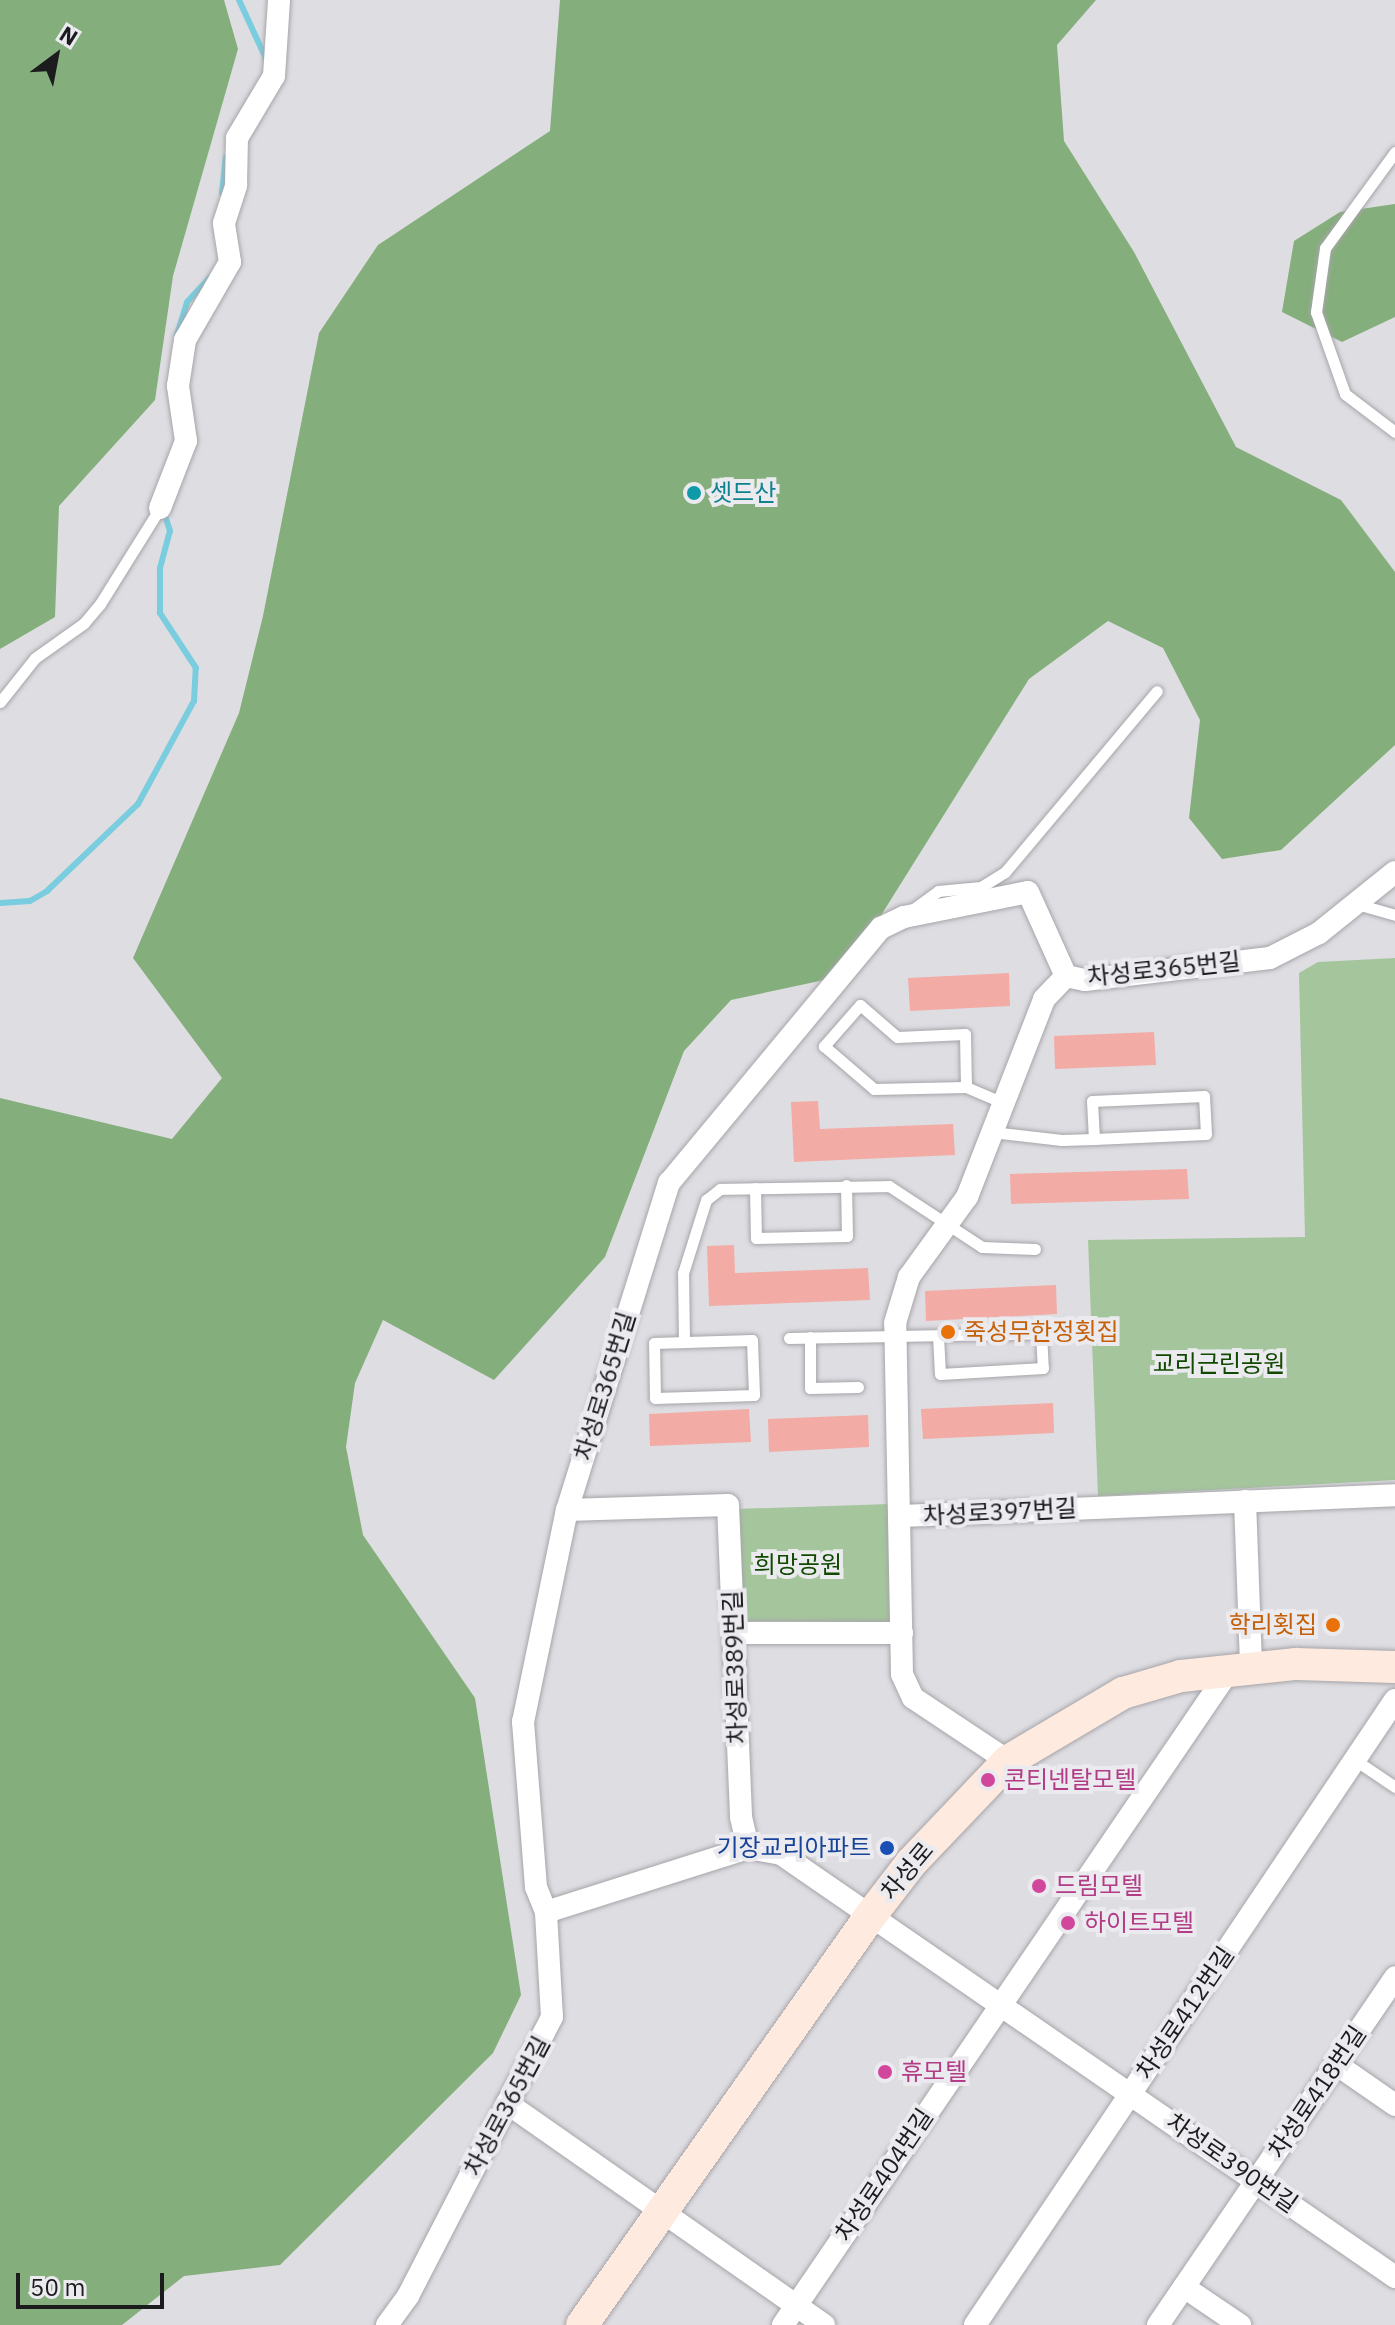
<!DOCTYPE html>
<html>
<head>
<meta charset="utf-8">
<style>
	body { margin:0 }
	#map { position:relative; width:1395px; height:2325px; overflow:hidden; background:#dedde2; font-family:"IBM Plex Sans","Noto Sans KR",sans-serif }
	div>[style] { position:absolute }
	.green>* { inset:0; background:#a5c69d }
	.forest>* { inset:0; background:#84ae7b }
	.stream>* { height:6px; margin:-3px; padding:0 3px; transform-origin:3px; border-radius:3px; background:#79cdde }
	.building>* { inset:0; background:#f3aba5 }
	.roads { filter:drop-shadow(0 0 2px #a6a5a9) drop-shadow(0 0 2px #a6a5a9) }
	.service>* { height:11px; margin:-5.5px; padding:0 5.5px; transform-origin:5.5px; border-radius:5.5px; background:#fff }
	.minor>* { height:22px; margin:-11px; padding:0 11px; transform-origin:11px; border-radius:11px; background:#fff }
	.secondary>* { height:32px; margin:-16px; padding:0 16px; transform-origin:16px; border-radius:16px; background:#feeade }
	.dots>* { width:22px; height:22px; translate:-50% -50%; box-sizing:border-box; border:4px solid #ebeaef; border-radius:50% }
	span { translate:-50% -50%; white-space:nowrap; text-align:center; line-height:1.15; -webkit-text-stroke:8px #ebeaef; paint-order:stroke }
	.culture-label { font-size:24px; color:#0d838f }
	.left { translate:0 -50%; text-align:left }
	.street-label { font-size:24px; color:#1c1c1e }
	.food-label { font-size:24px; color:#c56008 }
	.right { translate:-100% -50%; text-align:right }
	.park-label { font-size:24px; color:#114900 }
	.hotel-label { font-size:24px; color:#b23c85 }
	.transit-label { font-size:24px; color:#164399 }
	.north { position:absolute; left:16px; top:16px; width:80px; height:80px; -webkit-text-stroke:6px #ebeaef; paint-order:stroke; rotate:32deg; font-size:22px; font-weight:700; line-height:32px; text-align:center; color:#1c1c1e }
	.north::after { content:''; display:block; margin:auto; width:28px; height:36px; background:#1c1c1e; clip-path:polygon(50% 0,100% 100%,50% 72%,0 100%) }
	.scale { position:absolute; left:16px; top:2273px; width:148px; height:36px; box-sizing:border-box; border:4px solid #1c1c1e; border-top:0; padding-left:10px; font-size:24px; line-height:28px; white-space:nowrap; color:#1c1c1e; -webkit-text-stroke:6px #ebeaef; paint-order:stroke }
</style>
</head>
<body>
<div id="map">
	<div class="green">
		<div style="clip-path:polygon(1395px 958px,1395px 1480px,1098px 1496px,1088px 1240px,1305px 1237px,1299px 973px,1318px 962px)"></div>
		<div style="clip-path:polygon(890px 1504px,891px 1622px,748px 1621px,743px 1613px,736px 1509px)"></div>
	</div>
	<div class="forest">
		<div style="clip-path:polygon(0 0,224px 0,238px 49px,173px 276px,155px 400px,59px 506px,55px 617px,0 649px)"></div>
		<div style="clip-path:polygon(560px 0,1096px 0,1057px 45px,1064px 141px,1134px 252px,1236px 447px,1341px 500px,1395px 572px,1395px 745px,1281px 850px,1222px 859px,1189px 818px,1200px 720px,1163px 648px,1108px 621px,1029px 679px,843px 976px,731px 1000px,684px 1051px,605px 1257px,494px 1380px,383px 1320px,355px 1383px,346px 1447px,363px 1535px,475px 1698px,521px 1995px,493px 2053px,280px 2265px,184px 2276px,122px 2325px,0 2325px,0 1098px,172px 1139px,222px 1078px,133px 958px,239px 713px,263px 616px,319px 333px,378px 245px,550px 131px)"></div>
		<div style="clip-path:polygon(1395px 204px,1395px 317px,1342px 342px,1282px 312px,1294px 241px,1340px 212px)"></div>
	</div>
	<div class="stream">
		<div style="left:239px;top:0;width:67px;rotate:65.3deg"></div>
		<div style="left:222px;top:193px;width:36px;rotate:-84deg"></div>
		<div style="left:177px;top:335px;width:34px;rotate:-73deg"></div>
		<div style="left:187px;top:302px;width:34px;rotate:-47deg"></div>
		<div style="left:0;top:903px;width:30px;rotate:-4deg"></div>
		<div style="left:30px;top:901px;width:20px;rotate:-30deg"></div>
		<div style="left:47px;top:891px;width:126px;rotate:-43.7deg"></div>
		<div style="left:138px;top:804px;width:117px;rotate:-61.5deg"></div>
		<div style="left:194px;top:701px;width:33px;rotate:-87deg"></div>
		<div style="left:196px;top:668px;width:66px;rotate:-123.2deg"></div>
		<div style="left:160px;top:613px;width:45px;rotate:-90deg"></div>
		<div style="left:160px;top:568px;width:38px;rotate:-75deg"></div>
		<div style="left:170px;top:531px;width:20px;rotate:-108deg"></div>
	</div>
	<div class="building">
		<div style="clip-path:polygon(1009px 973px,1010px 1006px,910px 1011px,908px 978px)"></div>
		<div style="clip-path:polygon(1154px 1032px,1156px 1065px,1055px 1069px,1054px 1036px)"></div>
		<div style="clip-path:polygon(818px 1101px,820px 1129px,953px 1124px,955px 1155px,794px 1162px,791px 1102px)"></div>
		<div style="clip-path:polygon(1187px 1169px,1189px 1199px,1011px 1204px,1010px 1174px)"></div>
		<div style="clip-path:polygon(734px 1245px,735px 1273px,868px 1268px,870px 1300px,709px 1306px,707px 1246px)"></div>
		<div style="clip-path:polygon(1056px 1285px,1057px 1314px,926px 1321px,925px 1291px)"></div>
		<div style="clip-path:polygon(1053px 1403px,1054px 1433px,923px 1439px,921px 1409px)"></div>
		<div style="clip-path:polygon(749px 1409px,751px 1442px,650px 1446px,649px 1414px)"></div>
		<div style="clip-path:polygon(868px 1415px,869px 1447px,769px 1452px,768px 1419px)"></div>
	</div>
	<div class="roads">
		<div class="service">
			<div style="left:1395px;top:152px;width:119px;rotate:126.1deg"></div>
			<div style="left:1325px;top:248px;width:65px;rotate:98deg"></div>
			<div style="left:1316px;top:312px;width:87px;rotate:70.5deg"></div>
			<div style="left:1345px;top:394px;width:63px;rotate:37.2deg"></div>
			<div style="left:0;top:702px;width:56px;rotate:-51.5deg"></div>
			<div style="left:35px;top:658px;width:60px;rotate:-35.5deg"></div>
			<div style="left:84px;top:623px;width:25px;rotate:-50deg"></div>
			<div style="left:100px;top:604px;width:113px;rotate:-58deg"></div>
			<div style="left:1357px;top:904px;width:40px;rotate:16deg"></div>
			<div style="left:908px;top:913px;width:37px;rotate:-36deg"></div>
			<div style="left:938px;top:891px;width:43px;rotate:-5.3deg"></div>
			<div style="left:981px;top:887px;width:28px;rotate:-32deg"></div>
			<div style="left:1005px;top:872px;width:236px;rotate:-50deg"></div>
			<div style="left:966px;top:1087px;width:53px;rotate:-91.1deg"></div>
			<div style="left:965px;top:1034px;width:68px;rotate:177.5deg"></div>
			<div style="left:897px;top:1037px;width:49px;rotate:-139.1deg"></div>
			<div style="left:860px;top:1005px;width:55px;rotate:131.3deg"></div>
			<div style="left:824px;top:1046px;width:66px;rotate:40.7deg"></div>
			<div style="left:874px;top:1089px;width:92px;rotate:-1.2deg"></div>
			<div style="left:966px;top:1087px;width:39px;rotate:23deg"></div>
			<div style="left:992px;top:1132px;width:70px;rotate:6.5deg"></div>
			<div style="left:1062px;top:1140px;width:32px;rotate:-2deg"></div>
			<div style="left:1094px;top:1139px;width:112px;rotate:-2.6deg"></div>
			<div style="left:1206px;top:1134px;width:38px;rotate:-93deg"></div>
			<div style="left:1204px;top:1096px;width:112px;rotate:177.4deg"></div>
			<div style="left:1092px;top:1101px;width:38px;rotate:87deg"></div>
			<div style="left:755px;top:1188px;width:50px;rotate:88.9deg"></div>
			<div style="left:756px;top:1238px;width:91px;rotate:-1.3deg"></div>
			<div style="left:847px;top:1236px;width:51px;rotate:-91.1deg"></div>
			<div style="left:810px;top:1337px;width:51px;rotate:90deg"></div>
			<div style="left:810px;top:1388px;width:48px;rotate:-1.2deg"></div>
			<div style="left:789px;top:1338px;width:252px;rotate:-1.1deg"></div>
			<div style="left:1041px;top:1333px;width:35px;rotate:87deg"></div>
			<div style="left:1043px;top:1368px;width:103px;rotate:176.7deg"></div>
			<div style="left:940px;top:1374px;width:36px;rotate:-93deg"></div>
			<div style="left:752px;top:1340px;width:55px;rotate:87.9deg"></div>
			<div style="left:754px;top:1395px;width:99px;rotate:178.3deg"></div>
			<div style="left:655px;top:1398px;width:55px;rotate:-91deg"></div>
			<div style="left:654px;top:1343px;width:98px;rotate:-1.8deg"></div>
			<div style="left:684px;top:1342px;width:69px;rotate:-90.8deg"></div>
			<div style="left:683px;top:1273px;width:77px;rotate:-72.5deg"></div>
			<div style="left:706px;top:1200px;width:18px;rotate:-38deg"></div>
			<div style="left:720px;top:1189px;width:169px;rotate:-1deg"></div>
			<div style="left:889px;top:1186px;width:111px;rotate:33.3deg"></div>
			<div style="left:982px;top:1247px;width:53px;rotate:2.2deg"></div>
			<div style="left:1355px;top:1760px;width:48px;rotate:34deg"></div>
		</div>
		<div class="minor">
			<div style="left:160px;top:508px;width:72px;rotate:-68.8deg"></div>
			<div style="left:186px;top:441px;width:56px;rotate:-98.3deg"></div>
			<div style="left:178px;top:386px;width:47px;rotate:-81.3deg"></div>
			<div style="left:185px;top:340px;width:90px;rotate:-60deg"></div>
			<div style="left:230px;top:262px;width:39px;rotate:-99deg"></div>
			<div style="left:224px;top:223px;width:40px;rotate:-72deg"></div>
			<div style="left:236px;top:185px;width:47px;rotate:-88.8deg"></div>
			<div style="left:237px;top:138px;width:72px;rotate:-59.2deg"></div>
			<div style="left:274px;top:76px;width:76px;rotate:-86.2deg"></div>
			<div style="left:1066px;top:976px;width:19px;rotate:12deg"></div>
			<div style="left:1085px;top:980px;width:186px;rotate:-6.8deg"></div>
			<div style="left:1270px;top:958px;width:55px;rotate:-27deg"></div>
			<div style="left:1319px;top:933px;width:97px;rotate:-38.8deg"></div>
			<div style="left:1245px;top:1501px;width:166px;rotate:87.9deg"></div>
			<div style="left:567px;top:1510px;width:161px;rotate:-1.8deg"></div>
			<div style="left:728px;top:1505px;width:312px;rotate:87.6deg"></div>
			<div style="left:741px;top:1817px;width:32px;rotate:77deg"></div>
			<div style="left:902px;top:1516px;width:493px;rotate:-2.4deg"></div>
			<div style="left:733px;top:1633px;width:169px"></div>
			<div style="left:1008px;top:1761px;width:114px;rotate:-146.4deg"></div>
			<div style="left:913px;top:1698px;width:26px;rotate:-115deg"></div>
			<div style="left:902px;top:1674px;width:351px;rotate:-91.1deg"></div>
			<div style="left:895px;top:1323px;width:48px;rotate:-73.1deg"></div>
			<div style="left:909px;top:1277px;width:99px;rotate:-54.1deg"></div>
			<div style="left:967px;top:1197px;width:212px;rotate:-68.7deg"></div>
			<div style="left:1044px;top:999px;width:32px;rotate:-46deg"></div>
			<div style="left:546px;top:1912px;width:212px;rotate:-17.6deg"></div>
			<div style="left:748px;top:1848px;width:34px;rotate:10deg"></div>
			<div style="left:781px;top:1854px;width:746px;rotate:34.56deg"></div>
			<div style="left:1336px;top:2064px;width:72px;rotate:34.8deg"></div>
			<div style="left:507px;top:2103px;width:387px;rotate:35deg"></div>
			<div style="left:1184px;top:2287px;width:68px;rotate:34.2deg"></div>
			<div style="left:387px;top:2325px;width:36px;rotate:-54deg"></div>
			<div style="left:408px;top:2296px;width:314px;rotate:-62.7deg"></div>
			<div style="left:552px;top:2017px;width:105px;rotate:-93.3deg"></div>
			<div style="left:546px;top:1912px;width:27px;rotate:-112deg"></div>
			<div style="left:536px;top:1887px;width:166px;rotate:-94.5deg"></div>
			<div style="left:523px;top:1722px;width:217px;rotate:-78.3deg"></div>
			<div style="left:567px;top:1510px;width:343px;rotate:-72.7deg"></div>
			<div style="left:669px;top:1183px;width:332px;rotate:-50.3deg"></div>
			<div style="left:881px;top:928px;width:25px;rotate:-26deg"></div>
			<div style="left:904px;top:917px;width:126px;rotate:-11.4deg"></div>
			<div style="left:1028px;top:892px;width:92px;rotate:65.7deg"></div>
			<div style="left:783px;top:2325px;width:794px;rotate:-55.73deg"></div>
			<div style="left:975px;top:2325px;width:753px;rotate:-56.1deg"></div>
			<div style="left:1158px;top:2325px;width:421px;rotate:-55.7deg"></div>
		</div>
		<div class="secondary">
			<div style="left:582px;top:2325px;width:502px;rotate:-54.82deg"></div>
			<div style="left:871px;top:1915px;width:66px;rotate:-52.4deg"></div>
			<div style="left:911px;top:1863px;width:141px;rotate:-46.4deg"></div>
			<div style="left:1008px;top:1761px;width:134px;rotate:-30.6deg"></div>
			<div style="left:1123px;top:1693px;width:60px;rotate:-16.3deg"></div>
			<div style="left:1181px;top:1676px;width:116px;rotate:-6deg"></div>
			<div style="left:1296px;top:1664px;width:99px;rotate:1.7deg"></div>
		</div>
	</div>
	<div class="dots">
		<div style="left:694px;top:493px;background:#0f9aa8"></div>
		<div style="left:948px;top:1332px;background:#e8710a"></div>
		<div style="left:1333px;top:1625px;background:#e8710a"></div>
		<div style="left:988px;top:1780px;background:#d1479c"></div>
		<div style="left:887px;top:1848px;background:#1a4fb4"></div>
		<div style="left:1039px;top:1886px;background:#d1479c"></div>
		<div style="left:1068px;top:1923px;background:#d1479c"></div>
		<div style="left:885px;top:2072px;background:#d1479c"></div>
	</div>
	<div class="culture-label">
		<span class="left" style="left:710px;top:493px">셋드산</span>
	</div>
	<div class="street-label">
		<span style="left:1164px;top:969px;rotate:-6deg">차성로365번길</span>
		<span style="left:605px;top:1386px;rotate:-73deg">차성로365번길</span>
		<span style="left:1000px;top:1512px;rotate:-3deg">차성로397번길</span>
		<span style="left:735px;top:1667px;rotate:-92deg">차성로389번길</span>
		<span style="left:907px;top:1871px;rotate:-50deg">차성로</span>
		<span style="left:1185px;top:2013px;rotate:-56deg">차성로412번길</span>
		<span style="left:1317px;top:2092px;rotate:-56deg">차성로418번길</span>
		<span style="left:507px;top:2106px;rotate:-62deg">차성로365번길</span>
		<span style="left:1232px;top:2163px;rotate:35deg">차성로390번길</span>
		<span style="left:884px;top:2175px;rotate:-56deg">차성로404번길</span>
	</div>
	<div class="food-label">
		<span class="left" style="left:964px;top:1332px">죽성무한정횟집</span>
		<span class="right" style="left:1317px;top:1625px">학리횟집</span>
	</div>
	<div class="park-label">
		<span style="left:1219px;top:1364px">교리근린공원</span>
		<span style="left:798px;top:1565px">희망공원</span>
	</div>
	<div class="hotel-label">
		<span class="left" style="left:1004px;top:1780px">콘티넨탈모텔</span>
		<span class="left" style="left:1055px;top:1886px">드림모텔</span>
		<span class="left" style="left:1084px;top:1923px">하이트모텔</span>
		<span class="left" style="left:901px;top:2072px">휴모텔</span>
	</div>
	<div class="transit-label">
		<span class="right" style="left:871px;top:1848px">기장교리아파트</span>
	</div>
	<div class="north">N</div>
	<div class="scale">50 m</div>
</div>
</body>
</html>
